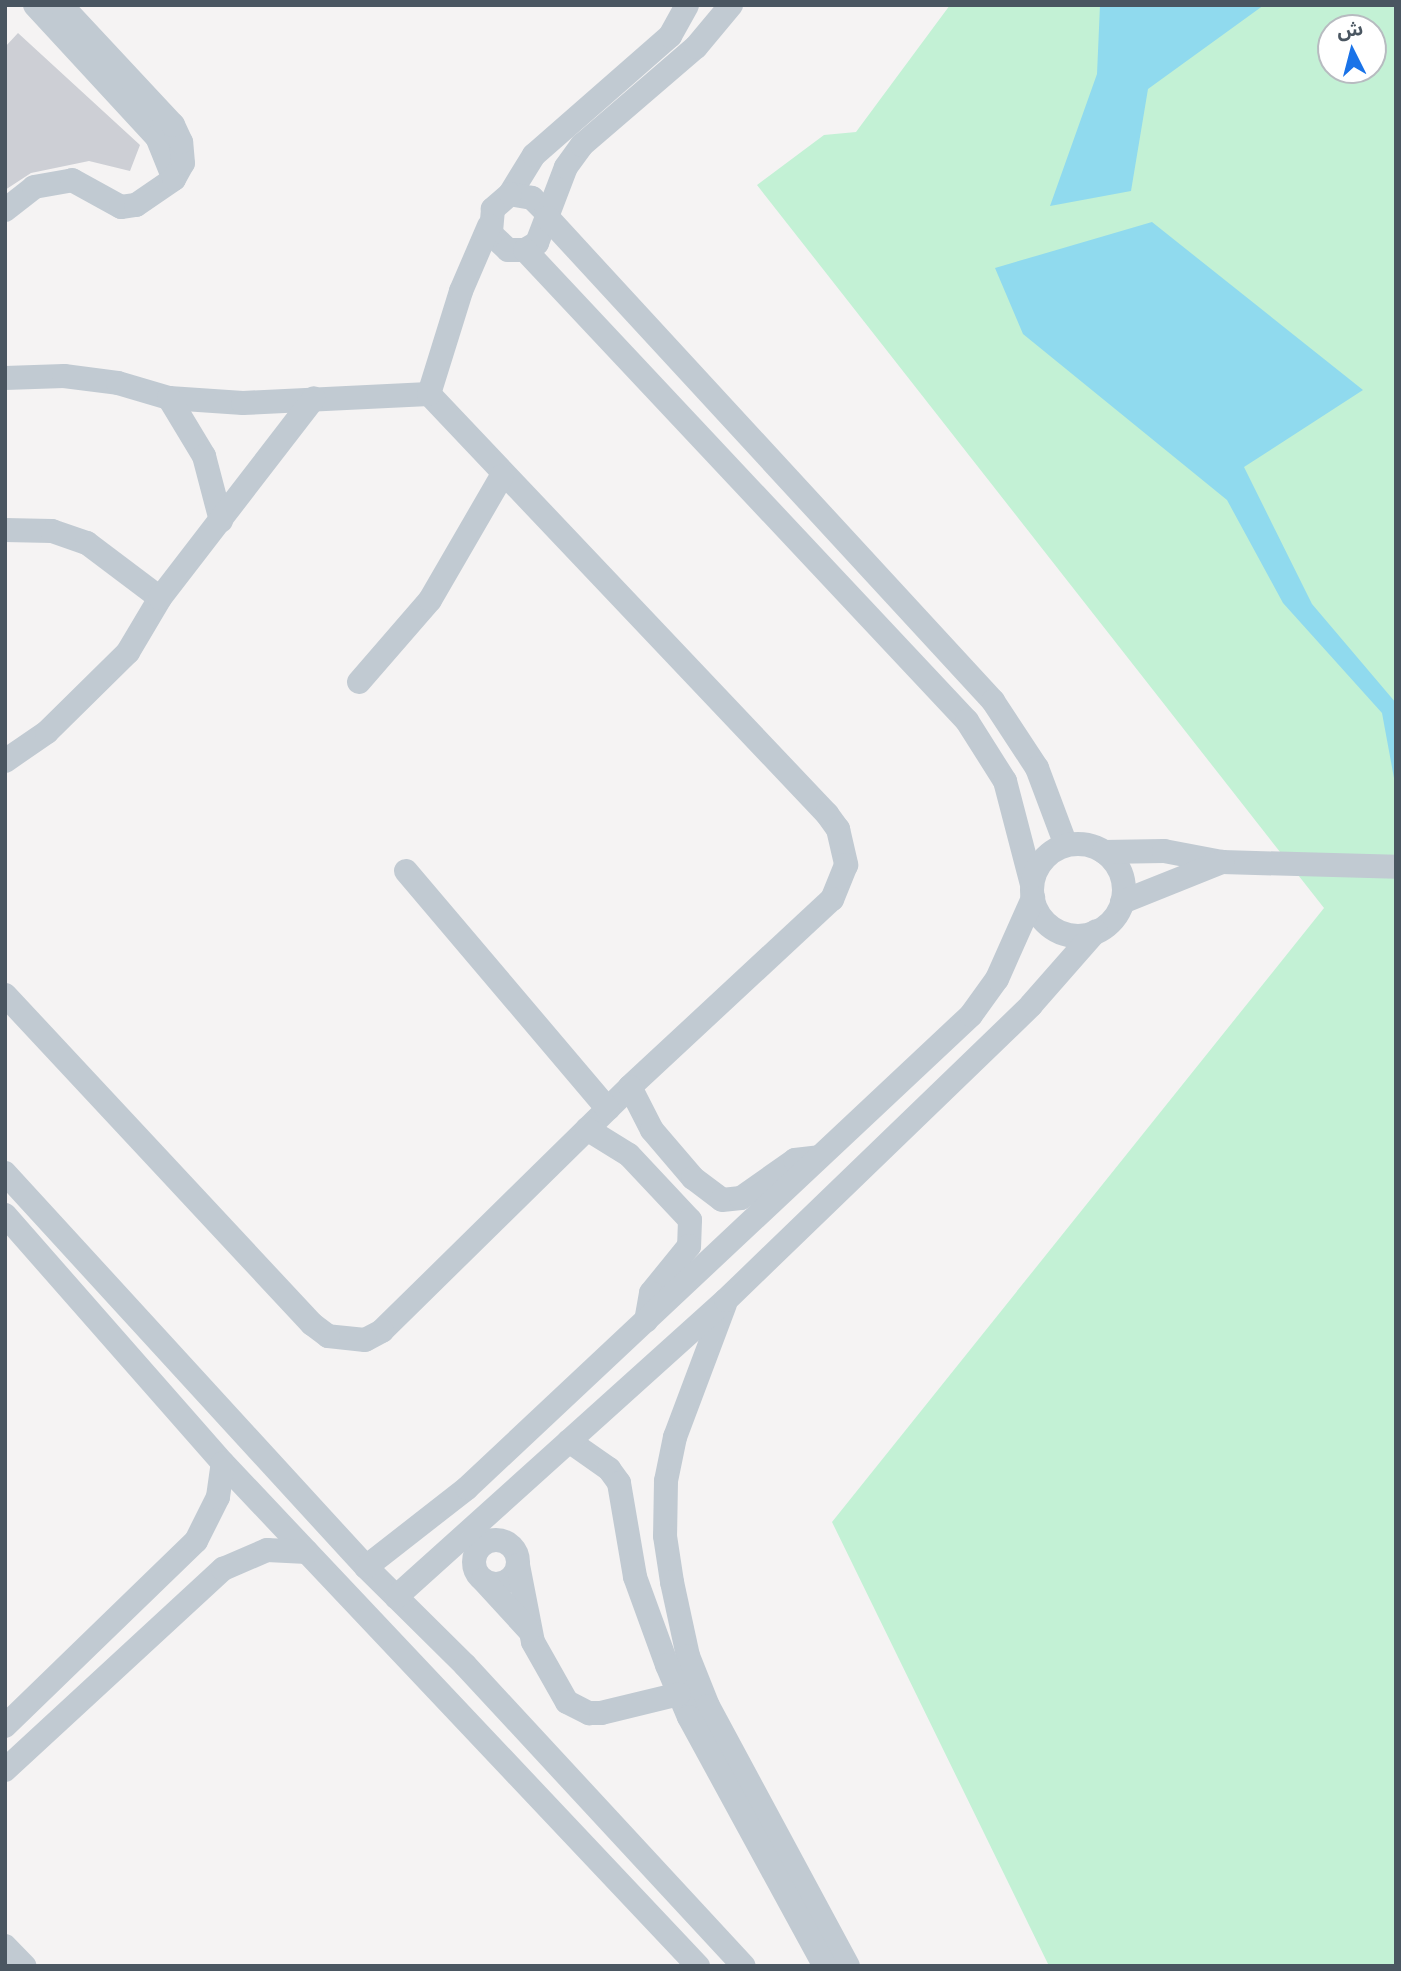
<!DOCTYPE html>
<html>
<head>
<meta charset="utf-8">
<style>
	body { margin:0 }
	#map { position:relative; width:1401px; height:1971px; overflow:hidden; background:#f5f3f3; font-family:Jost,"Noto Sans Arabic",sans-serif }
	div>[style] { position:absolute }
	.green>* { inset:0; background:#c3f1d5 }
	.water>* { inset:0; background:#90daee }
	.building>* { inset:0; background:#cdcfd5 }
	.minor>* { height:24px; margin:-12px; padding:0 12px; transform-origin:12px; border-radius:12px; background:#c1cad2 }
	.minor>.ring { margin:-12px; padding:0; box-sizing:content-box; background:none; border:24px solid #c1cad2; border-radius:50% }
	span { translate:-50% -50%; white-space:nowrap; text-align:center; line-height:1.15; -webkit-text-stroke:5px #fff; paint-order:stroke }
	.frame { position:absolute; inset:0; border:7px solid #4a5661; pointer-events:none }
	.north { position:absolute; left:1317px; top:14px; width:70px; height:70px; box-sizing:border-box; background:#fff; border:2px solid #b7bbc0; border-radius:50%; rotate:354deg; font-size:19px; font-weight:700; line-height:28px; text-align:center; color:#4a5661 }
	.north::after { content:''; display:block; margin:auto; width:24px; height:32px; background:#1a73e8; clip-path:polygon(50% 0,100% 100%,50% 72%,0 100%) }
</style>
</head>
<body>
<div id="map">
	<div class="green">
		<div style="clip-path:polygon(evenodd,950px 5px,1396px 5px,1396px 1966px,1049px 1966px,832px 1522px,1324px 908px,757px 185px,824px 135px,856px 132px,950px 5px,1331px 28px,1373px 28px,1373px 70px,1331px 70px,1331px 28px)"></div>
	</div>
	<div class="water">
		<div style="clip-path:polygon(1100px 5px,1264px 5px,1148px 89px,1131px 191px,1050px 206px,1097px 74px)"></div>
		<div style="clip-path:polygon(1152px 222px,1363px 390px,1244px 467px,1312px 604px,1396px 703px,1396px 789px,1382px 713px,1283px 603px,1227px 500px,1023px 334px,995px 268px)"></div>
	</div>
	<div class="building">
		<div style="clip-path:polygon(18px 33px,140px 145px,130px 171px,89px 161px,31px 173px,5px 190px,5px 47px)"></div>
	</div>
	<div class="minor">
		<div style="left:35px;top:5px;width:180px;rotate:47.3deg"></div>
		<div style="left:157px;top:137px;width:45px;rotate:68deg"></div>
		<div style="left:510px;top:194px;width:46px;rotate:-58.4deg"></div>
		<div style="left:534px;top:155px;width:181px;rotate:-41.2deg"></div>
		<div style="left:670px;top:36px;width:35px;rotate:-61deg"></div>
		<div style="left:5px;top:210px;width:37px;rotate:-38deg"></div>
		<div style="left:34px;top:187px;width:39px;rotate:-10deg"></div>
		<div style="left:72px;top:180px;width:56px;rotate:28.9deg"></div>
		<div style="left:121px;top:207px;width:15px;rotate:-8deg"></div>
		<div style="left:136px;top:205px;width:46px;rotate:-34.4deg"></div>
		<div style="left:174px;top:179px;width:18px;rotate:-61deg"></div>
		<div style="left:183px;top:163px;width:21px;rotate:-95deg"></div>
		<div style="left:181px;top:142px;width:19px;rotate:-115deg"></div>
		<div style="left:173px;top:125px;width:164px;rotate:-133deg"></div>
		<div style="left:546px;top:212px;width:20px;rotate:-135deg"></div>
		<div style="left:532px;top:198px;width:22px;rotate:-170deg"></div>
		<div style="left:510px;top:194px;width:23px;rotate:139deg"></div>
		<div style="left:493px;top:209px;width:25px;rotate:95deg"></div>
		<div style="left:491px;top:234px;width:23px;rotate:43deg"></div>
		<div style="left:508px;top:250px;width:17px"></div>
		<div style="left:525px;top:250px;width:14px;rotate:-30deg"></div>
		<div style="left:537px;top:243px;width:81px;rotate:-69.1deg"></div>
		<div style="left:566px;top:167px;width:27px;rotate:-54deg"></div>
		<div style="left:582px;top:145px;width:150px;rotate:-40.7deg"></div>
		<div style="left:696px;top:47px;width:55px;rotate:-50.2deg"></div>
		<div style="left:548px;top:218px;width:657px;rotate:47.34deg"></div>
		<div style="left:993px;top:701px;width:80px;rotate:56.7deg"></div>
		<div style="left:1037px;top:768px;width:82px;rotate:69.4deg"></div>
		<div style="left:525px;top:250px;width:646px;rotate:46.82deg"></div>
		<div style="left:967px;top:721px;width:71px;rotate:57.7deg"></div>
		<div style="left:1005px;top:781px;width:107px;rotate:75.4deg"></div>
		<div style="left:5px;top:378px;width:59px;rotate:-1.9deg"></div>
		<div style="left:64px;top:376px;width:54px;rotate:7.4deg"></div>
		<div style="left:118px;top:383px;width:53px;rotate:16.4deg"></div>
		<div style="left:169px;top:398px;width:74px;rotate:3.9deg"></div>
		<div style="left:243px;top:403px;width:186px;rotate:-2.8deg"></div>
		<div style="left:429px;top:394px;width:579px;rotate:46.54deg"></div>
		<div style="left:827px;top:814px;width:19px;rotate:54deg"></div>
		<div style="left:838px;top:829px;width:37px;rotate:77deg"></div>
		<div style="left:846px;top:865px;width:37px;rotate:112deg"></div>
		<div style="left:832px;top:899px;width:276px;rotate:137.1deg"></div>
		<div style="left:630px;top:1087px;width:348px;rotate:135.5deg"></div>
		<div style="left:382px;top:1331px;width:19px;rotate:152deg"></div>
		<div style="left:365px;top:1340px;width:37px;rotate:-174deg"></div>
		<div style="left:328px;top:1336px;width:20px;rotate:-143deg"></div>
		<div style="left:312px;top:1324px;width:450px;rotate:-133deg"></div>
		<div style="left:429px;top:394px;width:108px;rotate:-72.7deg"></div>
		<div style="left:461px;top:291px;width:71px;rotate:-66.7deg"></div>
		<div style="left:169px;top:398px;width:68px;rotate:58.9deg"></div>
		<div style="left:204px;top:456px;width:67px;rotate:75.3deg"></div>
		<div style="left:5px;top:530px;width:47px;rotate:1.2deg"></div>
		<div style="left:52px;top:531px;width:37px;rotate:19deg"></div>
		<div style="left:87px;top:543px;width:91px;rotate:37deg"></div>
		<div style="left:359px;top:682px;width:108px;rotate:-49.1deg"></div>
		<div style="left:430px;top:600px;width:143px;rotate:-59.9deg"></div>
		<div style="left:5px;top:761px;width:51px;rotate:-34.6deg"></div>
		<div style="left:47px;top:732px;width:114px;rotate:-44.6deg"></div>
		<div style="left:128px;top:652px;width:63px;rotate:-59.3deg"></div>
		<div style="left:160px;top:598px;width:252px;rotate:-52.4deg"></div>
		<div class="ring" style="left:1032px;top:844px;width:68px;height:68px"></div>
		<div style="left:1104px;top:852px;width:60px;rotate:-1deg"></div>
		<div style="left:1164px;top:851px;width:59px;rotate:10.7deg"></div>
		<div style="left:1222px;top:862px;width:174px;rotate:1.6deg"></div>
		<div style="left:406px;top:871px;width:312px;rotate:49.7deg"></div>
		<div style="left:1122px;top:902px;width:108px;rotate:-21.8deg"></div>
		<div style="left:630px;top:1087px;width:48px;rotate:62.9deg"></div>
		<div style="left:652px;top:1130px;width:63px;rotate:49.5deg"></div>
		<div style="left:693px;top:1178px;width:36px;rotate:37deg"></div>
		<div style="left:722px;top:1200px;width:19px;rotate:-6deg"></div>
		<div style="left:741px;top:1198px;width:66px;rotate:-35.1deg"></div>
		<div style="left:795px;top:1160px;width:24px;rotate:-7deg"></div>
		<div style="left:587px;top:1129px;width:49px;rotate:31.8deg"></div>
		<div style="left:629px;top:1155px;width:89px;rotate:46.8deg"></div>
		<div style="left:690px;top:1220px;width:26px;rotate:92deg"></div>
		<div style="left:689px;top:1246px;width:60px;rotate:129deg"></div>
		<div style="left:651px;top:1293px;width:28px;rotate:100deg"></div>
		<div style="left:5px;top:1173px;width:534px;rotate:47.5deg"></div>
		<div style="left:366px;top:1567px;width:139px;rotate:44.7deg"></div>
		<div style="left:465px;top:1665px;width:410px;rotate:47.2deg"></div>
		<div style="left:5px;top:1215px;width:330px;rotate:48.7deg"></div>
		<div style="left:223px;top:1463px;width:692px;rotate:46.64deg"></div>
		<div style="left:725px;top:1304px;width:142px;rotate:110.6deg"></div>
		<div style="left:675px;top:1437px;width:45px;rotate:101.6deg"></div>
		<div style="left:666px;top:1481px;width:55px;rotate:91deg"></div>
		<div style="left:665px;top:1536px;width:47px;rotate:81.3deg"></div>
		<div style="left:672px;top:1582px;width:76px;rotate:77.8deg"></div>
		<div style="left:688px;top:1656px;width:54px;rotate:68.2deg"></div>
		<div style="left:708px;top:1706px;width:295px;rotate:61.7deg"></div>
		<div style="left:569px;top:1441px;width:49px;rotate:35deg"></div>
		<div style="left:609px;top:1469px;width:17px;rotate:54deg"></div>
		<div style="left:619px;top:1483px;width:95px;rotate:80.3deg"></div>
		<div style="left:635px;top:1577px;width:94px;rotate:70deg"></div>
		<div style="left:667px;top:1665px;width:56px;rotate:67.1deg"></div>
		<div style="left:689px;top:1717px;width:284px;rotate:61.4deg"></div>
		<div class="ring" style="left:474px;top:1540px;width:20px;height:20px"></div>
		<div style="left:518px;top:1565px;width:78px;rotate:79deg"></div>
		<div style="left:533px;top:1642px;width:69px;rotate:60.5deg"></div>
		<div style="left:567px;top:1702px;width:25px;rotate:27deg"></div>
		<div style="left:589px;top:1713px;width:12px"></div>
		<div style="left:601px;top:1713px;width:80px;rotate:-13.7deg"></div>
		<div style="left:366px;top:1567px;width:128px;rotate:-38deg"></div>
		<div style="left:467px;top:1488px;width:691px;rotate:-43.18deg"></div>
		<div style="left:971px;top:1015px;width:44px;rotate:-54.2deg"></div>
		<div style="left:997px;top:979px;width:89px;rotate:-66deg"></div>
		<div style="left:483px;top:1580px;width:68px;rotate:47.4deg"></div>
		<div style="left:396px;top:1597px;width:444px;rotate:-42deg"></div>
		<div style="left:726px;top:1300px;width:424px;rotate:-44deg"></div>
		<div style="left:1031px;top:1005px;width:98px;rotate:-48.7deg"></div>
		<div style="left:5px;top:1726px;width:266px;rotate:-44.1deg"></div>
		<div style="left:196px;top:1541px;width:49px;rotate:-63.4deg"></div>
		<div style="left:218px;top:1497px;width:34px;rotate:-82deg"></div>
		<div style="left:5px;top:1770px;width:297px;rotate:-42.7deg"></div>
		<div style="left:223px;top:1569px;width:48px;rotate:-23.4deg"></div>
		<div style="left:267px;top:1550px;width:40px;rotate:2.9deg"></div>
		<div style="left:5px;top:1946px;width:28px;rotate:46deg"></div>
	</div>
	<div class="frame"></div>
	<div class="north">ش</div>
</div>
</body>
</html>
